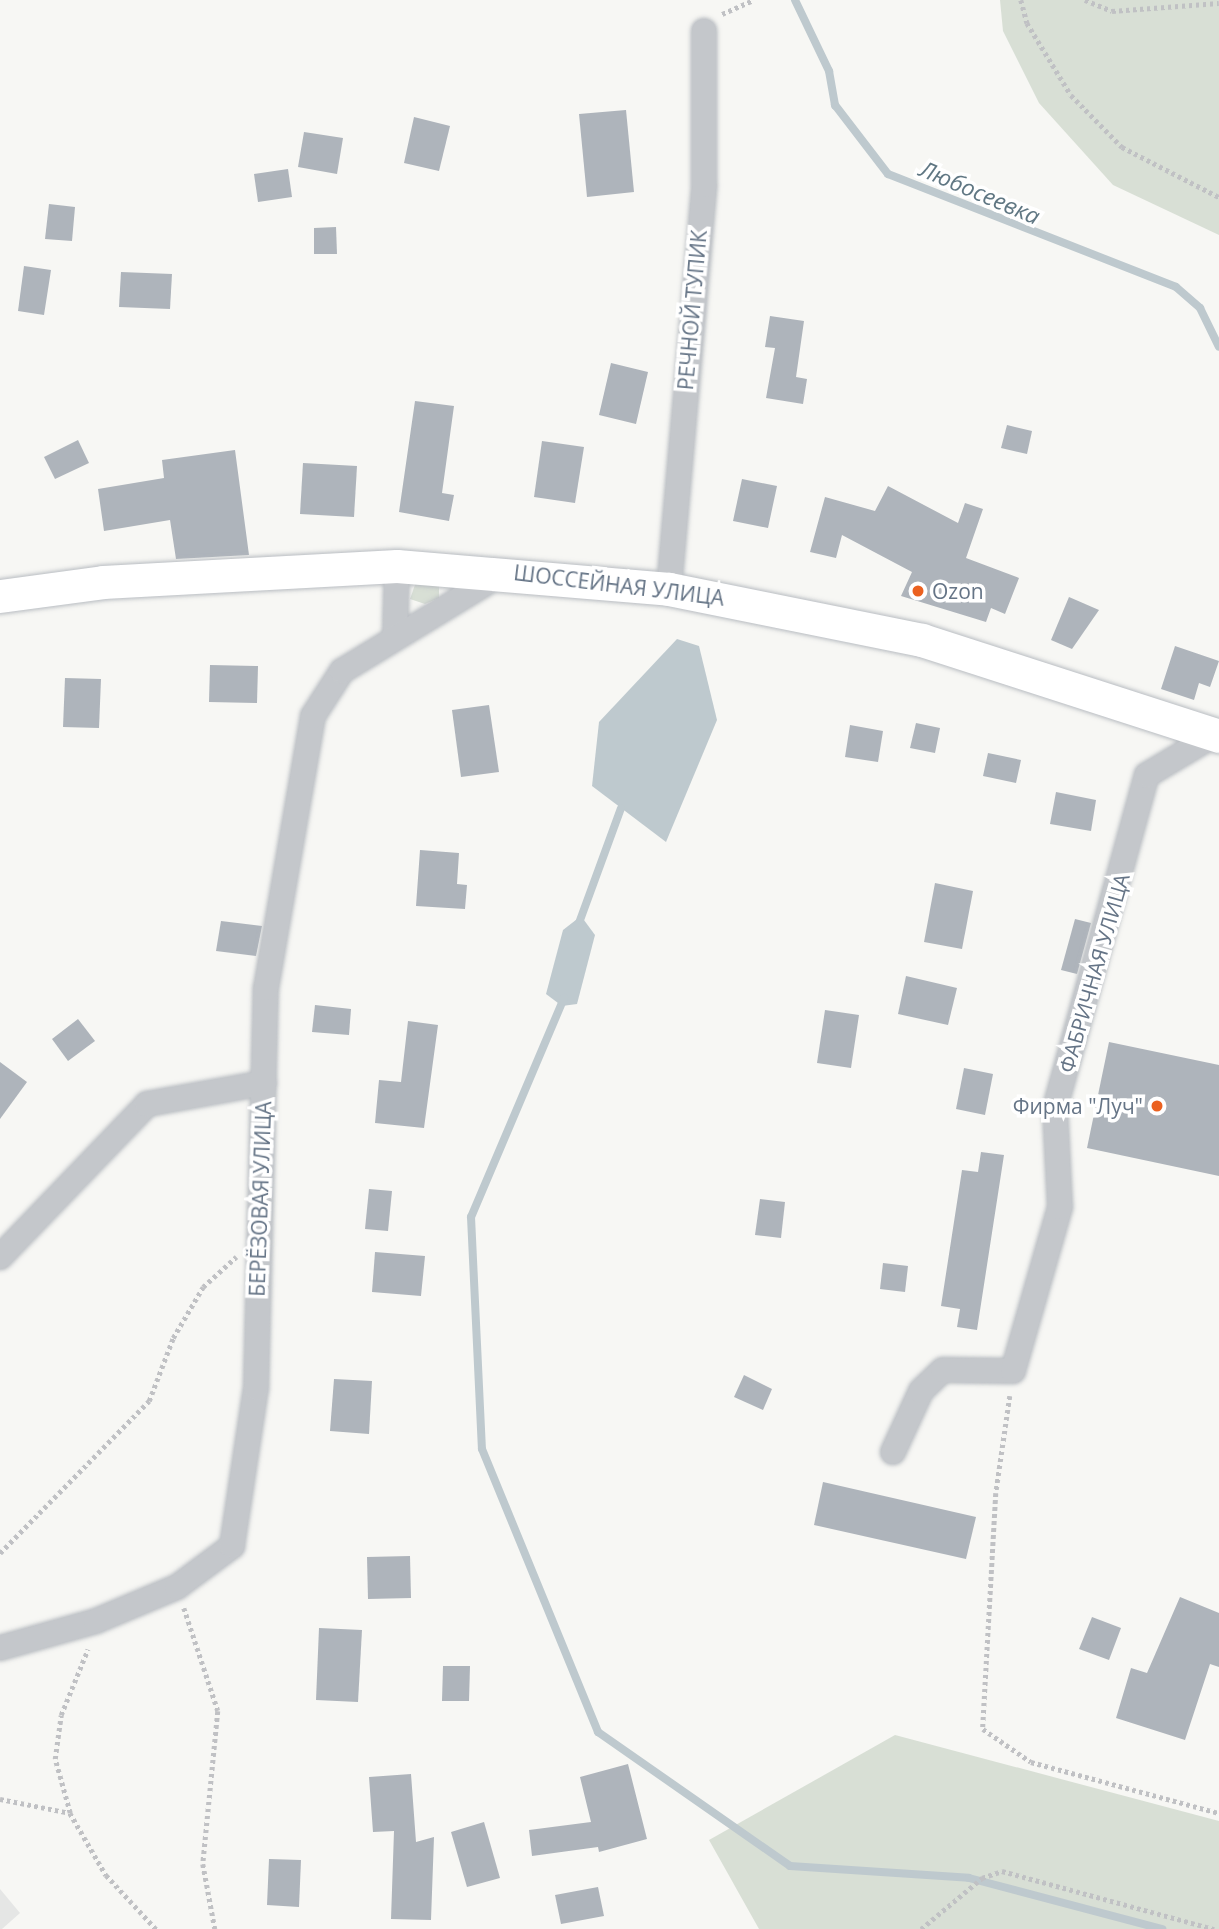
<!DOCTYPE html>
<html>
<head>
<meta charset="utf-8">
<style>
	body { margin:0 }
	#map { position:relative; width:1219px; height:1929px; overflow:hidden; background:#f7f7f4; font-family:"Open Sans",sans-serif }
	div>[style] { position:absolute }
	.built>* { inset:0; background:#e5e6e5 }
	.green>* { inset:0; background:#d8dfd5 }
	.water>* { inset:0; background:#bec9ce }
	.stream>* { height:8px; margin:-4px; padding:0 4px; transform-origin:4px; border-radius:4px; background:#bec9ce }
	.building>* { inset:0; background:#aeb4bb }
	.path>* { height:4.5px; margin-top:-2.25px; transform-origin:0; background:repeating-linear-gradient(90deg,#c0c1c4 0 3.5px,transparent 0 7px) }
	.roads { filter:drop-shadow(0 0 2px #b9bdc2) drop-shadow(0 0 2px #b9bdc2) }
	.street>* { height:24px; margin:-12px; padding:0 12px; transform-origin:12px; border-radius:12px; background:#c4c7cb }
	.secondary>* { height:33px; margin:-16.5px; padding:0 16.5px; transform-origin:16.5px; border-radius:16.5px; background:#fff }
	.dots>* { width:19px; height:19px; translate:-50% -50%; box-sizing:border-box; border:4px solid #fff; border-radius:50% }
	span { translate:-50% -50%; white-space:nowrap; text-align:center; line-height:1.15; -webkit-text-stroke:7px #fff; paint-order:stroke }
	.street-label { font-size:21px; color:#657486 }
	.poi-label { font-size:21px; color:#657486 }
	.left { translate:0 -50%; text-align:left }
	.right { translate:-100% -50%; text-align:right }
	.water-label { font-size:23px; color:#607783; font-style:italic }
</style>
</head>
<body>
<div id="map">
	<div class="built">
		<div style="clip-path:polygon(0 1889px,20px 1913px,2px 1929px,0 1929px)"></div>
	</div>
	<div class="green">
		<div style="clip-path:polygon(1000px 0,1219px 0,1219px 235px,1113px 185px,1039px 103px,1003px 31px)"></div>
		<div style="clip-path:polygon(416px 582px,439px 582px,439px 598px,425px 604px,410px 599px)"></div>
		<div style="clip-path:polygon(895px 1735px,1219px 1821px,1219px 1929px,759px 1929px,709px 1840px)"></div>
	</div>
	<div class="water">
		<div style="clip-path:polygon(677px 639px,699px 646px,717px 720px,666px 842px,592px 786px,599px 722px)"></div>
		<div style="clip-path:polygon(581px 916px,595px 935px,577px 1004px,562px 1006px,546px 994px,563px 930px)"></div>
	</div>
	<div class="stream">
		<div style="left:795px;top:0;width:79px;rotate:64.4deg"></div>
		<div style="left:829px;top:71px;width:35px;rotate:80deg"></div>
		<div style="left:835px;top:105px;width:87px;rotate:52.5deg"></div>
		<div style="left:888px;top:174px;width:309px;rotate:21.4deg"></div>
		<div style="left:1176px;top:287px;width:32px;rotate:41deg"></div>
		<div style="left:1200px;top:308px;width:43px;rotate:64deg"></div>
		<div style="left:579px;top:923px;width:122px;rotate:-69.9deg"></div>
		<div style="left:564px;top:998px;width:238px;rotate:113deg"></div>
		<div style="left:471px;top:1217px;width:232px;rotate:87.3deg"></div>
		<div style="left:482px;top:1449px;width:306px;rotate:67.7deg"></div>
		<div style="left:598px;top:1732px;width:234px;rotate:34.9deg"></div>
		<div style="left:790px;top:1866px;width:179px;rotate:3.8deg"></div>
		<div style="left:969px;top:1878px;width:200px;rotate:14.8deg"></div>
	</div>
	<div class="building">
		<div style="clip-path:polygon(626px 110px,634px 192px,587px 197px,579px 114px)"></div>
		<div style="clip-path:polygon(414px 117px,450px 126px,439px 171px,404px 163px)"></div>
		<div style="clip-path:polygon(304px 132px,343px 138px,337px 174px,298px 167px)"></div>
		<div style="clip-path:polygon(288px 169px,292px 197px,258px 202px,254px 174px)"></div>
		<div style="clip-path:polygon(49px 204px,75px 207px,72px 241px,45px 239px)"></div>
		<div style="clip-path:polygon(336px 227px,337px 254px,314px 254px,314px 228px)"></div>
		<div style="clip-path:polygon(24px 266px,51px 270px,44px 315px,18px 311px)"></div>
		<div style="clip-path:polygon(121px 272px,172px 274px,170px 309px,119px 307px)"></div>
		<div style="clip-path:polygon(770px 316px,804px 321px,796px 377px,807px 379px,803px 404px,766px 398px,775px 348px,765px 347px)"></div>
		<div style="clip-path:polygon(611px 363px,648px 372px,636px 424px,599px 415px)"></div>
		<div style="clip-path:polygon(415px 401px,454px 406px,442px 493px,454px 495px,449px 521px,399px 512px)"></div>
		<div style="clip-path:polygon(1007px 425px,1032px 431px,1027px 454px,1001px 448px)"></div>
		<div style="clip-path:polygon(78px 440px,89px 463px,55px 479px,44px 457px)"></div>
		<div style="clip-path:polygon(542px 441px,584px 447px,575px 503px,534px 497px)"></div>
		<div style="clip-path:polygon(235px 450px,249px 555px,176px 559px,170px 520px,104px 531px,98px 489px,164px 478px,162px 460px)"></div>
		<div style="clip-path:polygon(303px 463px,357px 466px,354px 517px,300px 514px)"></div>
		<div style="clip-path:polygon(742px 479px,777px 486px,768px 528px,733px 521px)"></div>
		<div style="clip-path:polygon(888px 486px,958px 523px,965px 503px,983px 509px,966px 558px,1019px 578px,1005px 614px,991px 608px,986px 622px,901px 596px,912px 572px,842px 535px,836px 558px,810px 552px,825px 497px,875px 511px)"></div>
		<div style="clip-path:polygon(1069px 597px,1099px 610px,1072px 649px,1051px 640px)"></div>
		<div style="clip-path:polygon(1175px 646px,1219px 661px,1210px 687px,1199px 683px,1194px 700px,1161px 689px)"></div>
		<div style="clip-path:polygon(210px 665px,258px 666px,257px 703px,209px 702px)"></div>
		<div style="clip-path:polygon(65px 678px,101px 679px,99px 728px,63px 727px)"></div>
		<div style="clip-path:polygon(489px 705px,499px 772px,461px 777px,452px 710px)"></div>
		<div style="clip-path:polygon(916px 723px,940px 728px,935px 753px,910px 748px)"></div>
		<div style="clip-path:polygon(850px 725px,883px 731px,878px 762px,845px 757px)"></div>
		<div style="clip-path:polygon(988px 753px,1021px 760px,1016px 783px,983px 776px)"></div>
		<div style="clip-path:polygon(1056px 792px,1096px 800px,1091px 831px,1050px 824px)"></div>
		<div style="clip-path:polygon(420px 850px,459px 853px,457px 884px,467px 885px,465px 909px,416px 906px)"></div>
		<div style="clip-path:polygon(935px 883px,973px 891px,962px 949px,924px 942px)"></div>
		<div style="clip-path:polygon(1075px 919px,1091px 923px,1077px 974px,1061px 970px)"></div>
		<div style="clip-path:polygon(221px 921px,262px 926px,256px 956px,216px 951px)"></div>
		<div style="clip-path:polygon(906px 976px,957px 988px,948px 1025px,898px 1014px)"></div>
		<div style="clip-path:polygon(315px 1005px,351px 1009px,349px 1035px,312px 1032px)"></div>
		<div style="clip-path:polygon(825px 1010px,859px 1015px,851px 1068px,817px 1063px)"></div>
		<div style="clip-path:polygon(78px 1019px,95px 1041px,68px 1061px,52px 1039px)"></div>
		<div style="clip-path:polygon(408px 1021px,438px 1025px,424px 1128px,375px 1123px,379px 1080px,401px 1082px)"></div>
		<div style="clip-path:polygon(1109px 1042px,1219px 1065px,1219px 1176px,1087px 1148px)"></div>
		<div style="clip-path:polygon(0 1062px,27px 1082px,0 1119px)"></div>
		<div style="clip-path:polygon(964px 1068px,993px 1074px,985px 1115px,956px 1109px)"></div>
		<div style="clip-path:polygon(981px 1152px,1004px 1155px,977px 1330px,957px 1327px,960px 1309px,941px 1306px,962px 1170px,978px 1172px)"></div>
		<div style="clip-path:polygon(369px 1189px,392px 1191px,388px 1231px,365px 1229px)"></div>
		<div style="clip-path:polygon(760px 1199px,785px 1202px,781px 1238px,755px 1235px)"></div>
		<div style="clip-path:polygon(375px 1252px,425px 1256px,421px 1296px,372px 1292px)"></div>
		<div style="clip-path:polygon(883px 1263px,908px 1266px,905px 1292px,880px 1289px)"></div>
		<div style="clip-path:polygon(744px 1375px,772px 1389px,763px 1410px,734px 1397px)"></div>
		<div style="clip-path:polygon(334px 1379px,372px 1381px,369px 1434px,330px 1431px)"></div>
		<div style="clip-path:polygon(823px 1482px,976px 1517px,966px 1559px,814px 1525px)"></div>
		<div style="clip-path:polygon(410px 1556px,411px 1598px,368px 1599px,367px 1557px)"></div>
		<div style="clip-path:polygon(1180px 1597px,1219px 1613px,1219px 1667px,1210px 1664px,1185px 1740px,1116px 1718px,1131px 1668px,1147px 1673px)"></div>
		<div style="clip-path:polygon(1092px 1617px,1121px 1628px,1109px 1660px,1079px 1649px)"></div>
		<div style="clip-path:polygon(319px 1628px,362px 1630px,358px 1702px,316px 1700px)"></div>
		<div style="clip-path:polygon(443px 1666px,470px 1666px,469px 1701px,442px 1701px)"></div>
		<div style="clip-path:polygon(628px 1764px,647px 1839px,599px 1852px,598px 1847px,532px 1856px,529px 1830px,591px 1822px,580px 1777px)"></div>
		<div style="clip-path:polygon(411px 1774px,416px 1842px,434px 1837px,431px 1920px,391px 1919px,394px 1831px,373px 1832px,369px 1777px)"></div>
		<div style="clip-path:polygon(484px 1822px,500px 1878px,467px 1887px,451px 1832px)"></div>
		<div style="clip-path:polygon(269px 1859px,301px 1860px,299px 1907px,267px 1905px)"></div>
		<div style="clip-path:polygon(598px 1887px,604px 1916px,561px 1924px,555px 1895px)"></div>
	</div>
	<div class="path">
		<div style="left:1021px;top:0;width:24px;rotate:75deg"></div>
		<div style="left:1027px;top:23px;width:84px;rotate:58.6deg"></div>
		<div style="left:1071px;top:95px;width:73px;rotate:45.6deg"></div>
		<div style="left:1122px;top:147px;width:109px;rotate:27.3deg"></div>
		<div style="left:1085px;top:0;width:29px;rotate:22deg"></div>
		<div style="left:1112px;top:11px;width:107px;rotate:-4.3deg"></div>
		<div style="left:722px;top:14px;width:34px;rotate:-24deg"></div>
		<div style="left:1010px;top:1396px;width:98px;rotate:98.2deg"></div>
		<div style="left:996px;top:1493px;width:236px;rotate:93.2deg"></div>
		<div style="left:983px;top:1729px;width:58px;rotate:34.5deg"></div>
		<div style="left:1031px;top:1762px;width:195px;rotate:15.2deg"></div>
		<div style="left:0;top:1553px;width:213px;rotate:-45.6deg"></div>
		<div style="left:149px;top:1401px;width:67px;rotate:-69.1deg"></div>
		<div style="left:173px;top:1338px;width:59px;rotate:-59.5deg"></div>
		<div style="left:203px;top:1287px;width:45px;rotate:-42.3deg"></div>
		<div style="left:184px;top:1608px;width:108px;rotate:71.7deg"></div>
		<div style="left:218px;top:1711px;width:154px;rotate:95.6deg"></div>
		<div style="left:203px;top:1864px;width:66px;rotate:79.5deg"></div>
		<div style="left:0;top:1799px;width:71px;rotate:11.3deg"></div>
		<div style="left:70px;top:1813px;width:72px;rotate:59.9deg"></div>
		<div style="left:106px;top:1875px;width:74px;rotate:47.2deg"></div>
		<div style="left:70px;top:1813px;width:56px;rotate:-105.5deg"></div>
		<div style="left:55px;top:1759px;width:44px;rotate:-82.2deg"></div>
		<div style="left:61px;top:1715px;width:71px;rotate:-67.8deg"></div>
		<div style="left:921px;top:1929px;width:80px;rotate:-39.9deg"></div>
		<div style="left:982px;top:1878px;width:21px;rotate:-19deg"></div>
		<div style="left:1002px;top:1871px;width:220px;rotate:15.3deg"></div>
	</div>
	<div class="roads">
		<div class="street">
			<div style="left:669px;top:589px;width:406px;rotate:-85deg"></div>
			<div style="left:704px;top:185px;width:154px;rotate:-90deg"></div>
			<div style="left:395px;top:636px;width:70px;rotate:-88.4deg"></div>
			<div style="left:0;top:1257px;width:212px;rotate:-46.1deg"></div>
			<div style="left:147px;top:1104px;width:119px;rotate:-10.2deg"></div>
			<div style="left:893px;top:1452px;width:67px;rotate:-65.3deg"></div>
			<div style="left:921px;top:1391px;width:30px;rotate:-44deg"></div>
			<div style="left:943px;top:1370px;width:70px;rotate:0.8deg"></div>
			<div style="left:1013px;top:1371px;width:171px;rotate:-74deg"></div>
			<div style="left:1060px;top:1207px;width:99px;rotate:-92.9deg"></div>
			<div style="left:1055px;top:1108px;width:345px;rotate:-74.6deg"></div>
			<div style="left:1147px;top:775px;width:78px;rotate:-30.8deg"></div>
			<div style="left:0;top:1648px;width:100px;rotate:-15.7deg"></div>
			<div style="left:96px;top:1621px;width:88px;rotate:-22.8deg"></div>
			<div style="left:177px;top:1587px;width:69px;rotate:-36.7deg"></div>
			<div style="left:232px;top:1546px;width:160px;rotate:-81.4deg"></div>
			<div style="left:256px;top:1388px;width:400px;rotate:-88.6deg"></div>
			<div style="left:266px;top:988px;width:276px;rotate:-80.2deg"></div>
			<div style="left:313px;top:716px;width:54px;rotate:-57.2deg"></div>
			<div style="left:342px;top:671px;width:190px;rotate:-31.4deg"></div>
		</div>
		<div class="secondary">
			<div style="left:0;top:596px;width:104px;rotate:-7.7deg"></div>
			<div style="left:103px;top:582px;width:294px;rotate:-3.1deg"></div>
			<div style="left:397px;top:566px;width:273px;rotate:4.8deg"></div>
			<div style="left:669px;top:589px;width:258px;rotate:11.4deg"></div>
			<div style="left:922px;top:640px;width:312px;rotate:17.9deg"></div>
		</div>
	</div>
	<div class="dots">
		<div style="left:918px;top:591px;background:#eb6120"></div>
		<div style="left:1157px;top:1106px;background:#eb6120"></div>
	</div>
	<div class="street-label">
		<span style="left:692px;top:310px;rotate:-85deg">РЕЧНОЙ ТУПИК</span>
		<span style="left:619px;top:585px;rotate:7deg">ШОССЕЙНАЯ УЛИЦА</span>
		<span style="left:1094px;top:973px;rotate:-74deg">ФАБРИЧНАЯ УЛИЦА</span>
		<span style="left:260px;top:1199px;rotate:-88deg">БЕРЁЗОВАЯ УЛИЦА</span>
	</div>
	<div class="poi-label">
		<span class="left" style="left:932px;top:591px">Ozon</span>
		<span class="right" style="left:1143px;top:1106px">Фирма "Луч"</span>
	</div>
	<div class="water-label">
		<span style="left:980px;top:192px;rotate:23deg">Любосеевка</span>
	</div>
</div>
</body>
</html>
